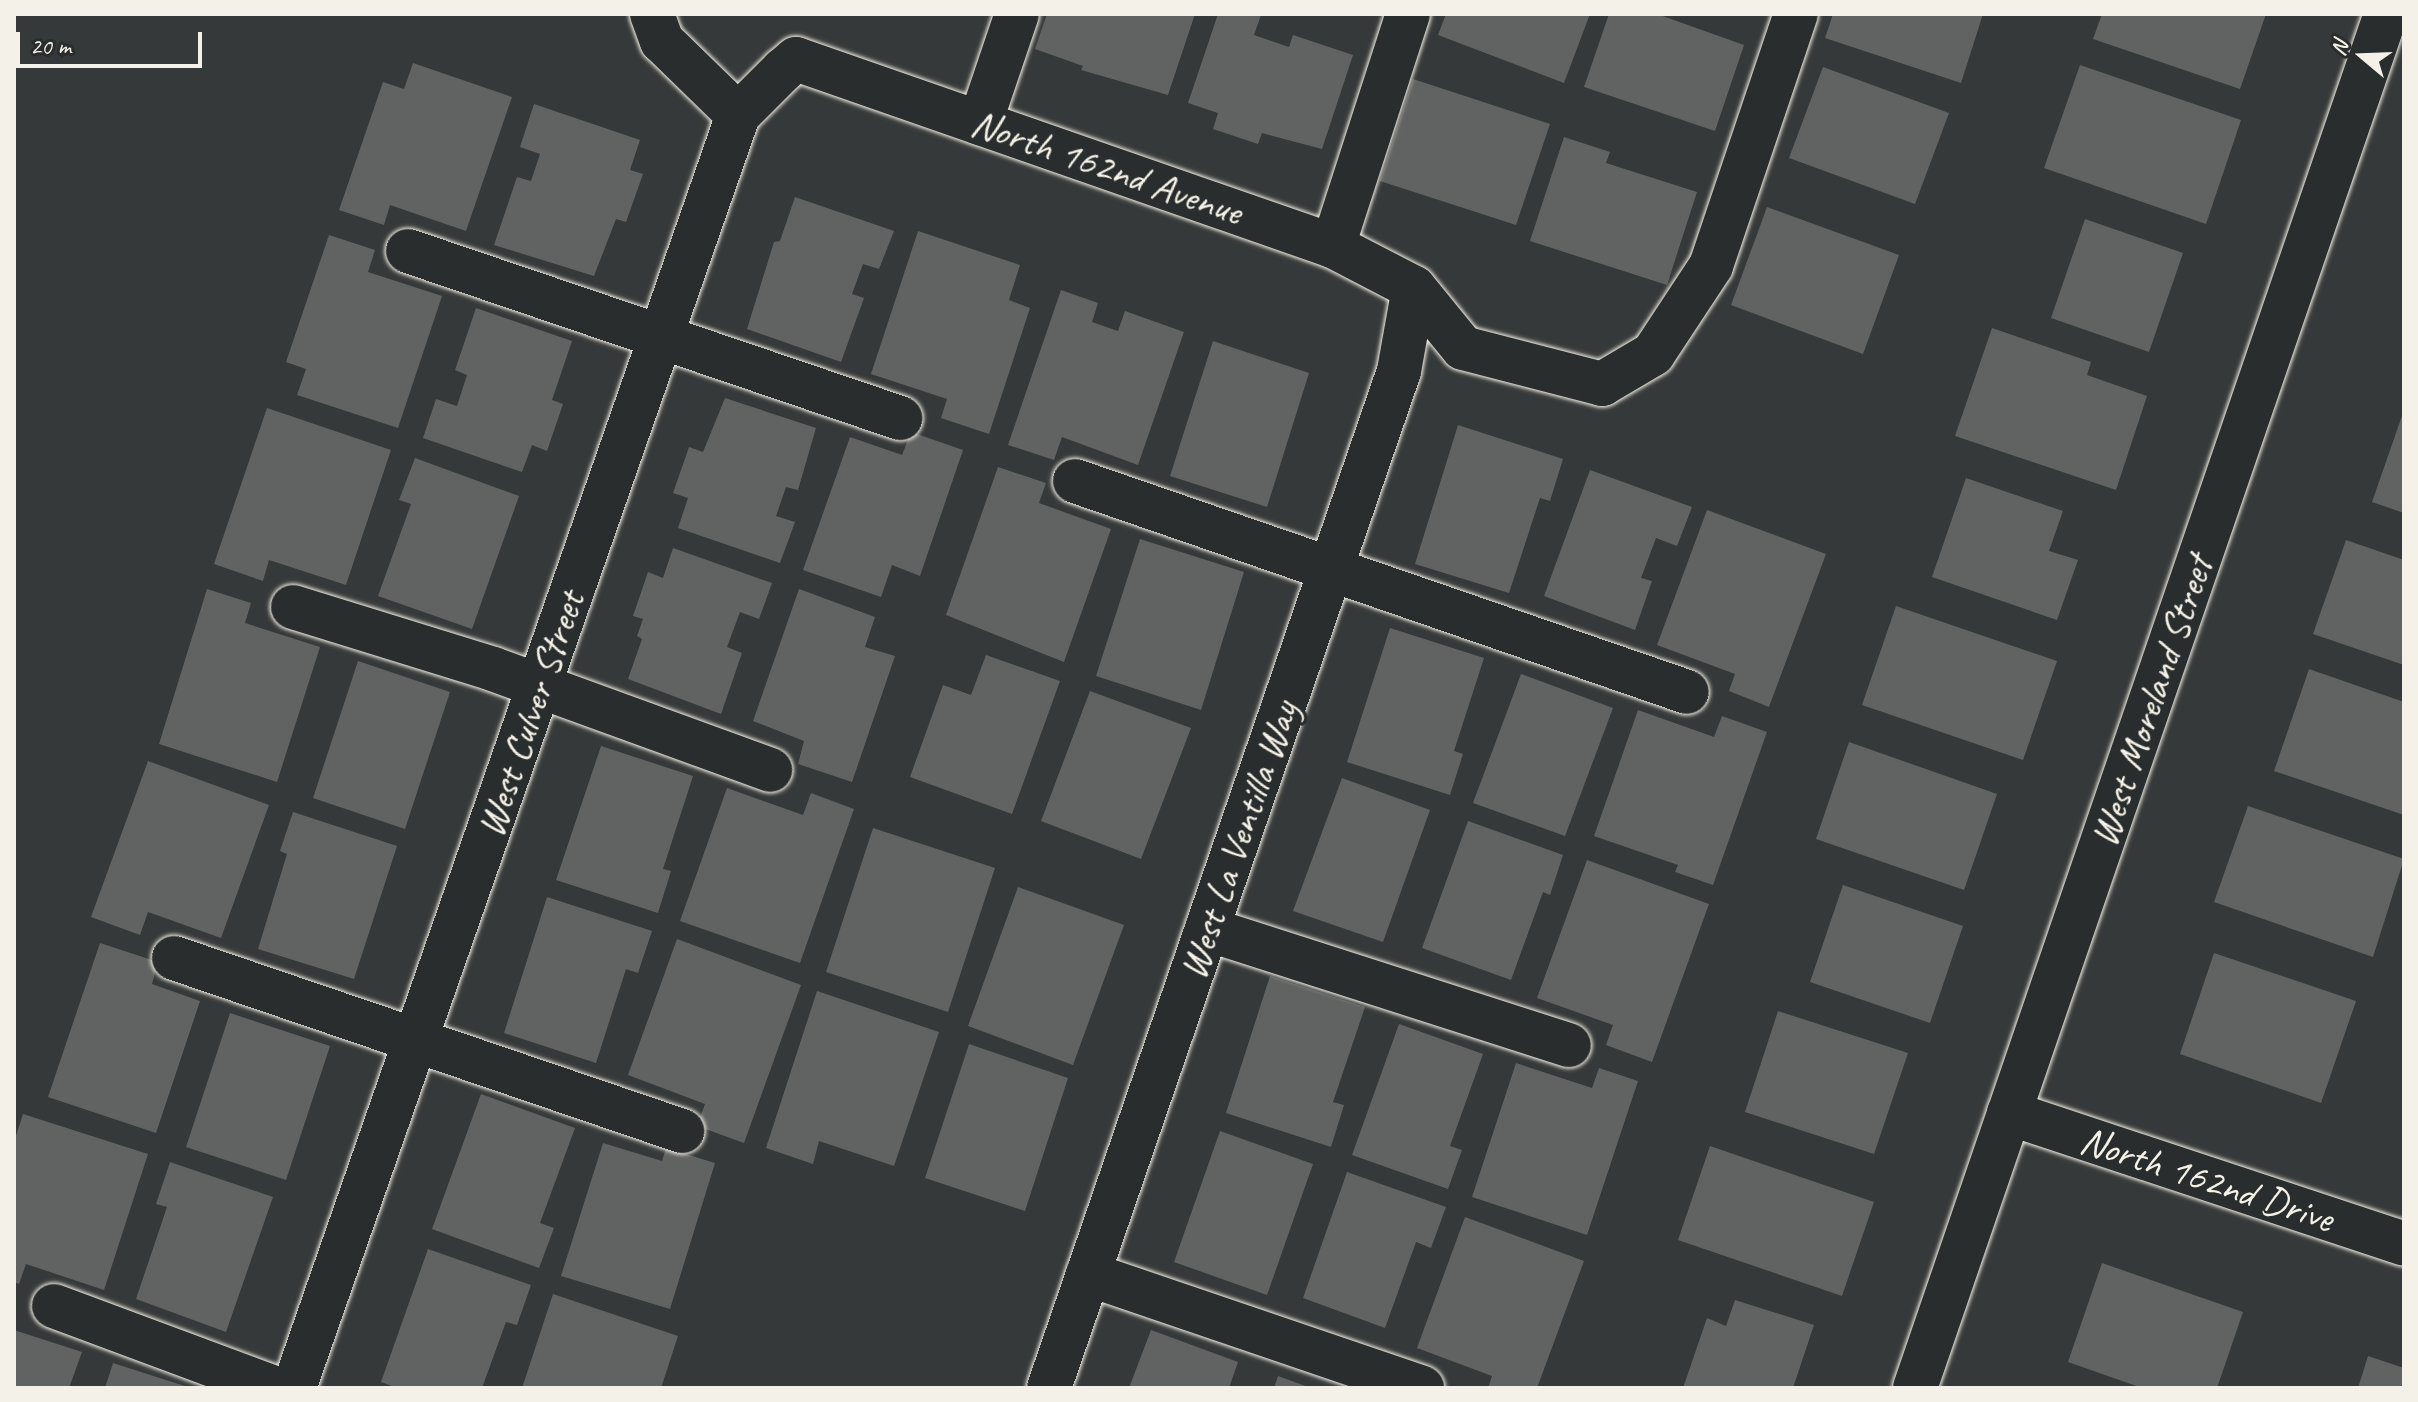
<!DOCTYPE html>
<html>
<head>
<meta charset="utf-8">
<style>
	body { margin:0 }
	#map { position:relative; width:2418px; height:1402px; overflow:hidden; background:#363939; font-family:Caveat,sans-serif }
	div>[style] { position:absolute }
	.building>* { inset:0; background:#616362 }
	.roads { filter:drop-shadow(0 0 2px #f4f1e8) drop-shadow(0 0 2px #f4f1e8) }
	.minor>* { height:44px; margin:-22px; padding:0 22px; transform-origin:22px; border-radius:22px; background:#2a2d2e }
	span { translate:-50% -50%; white-space:nowrap; text-align:center; line-height:1.15; -webkit-text-stroke:7px #2a2d2e; paint-order:stroke }
	.street-label { font-size:40px; color:#f4f1e8 }
	.frame { position:absolute; inset:0; border:16px solid #f4f1e8; pointer-events:none }
	.north { position:absolute; left:2322px; top:16px; width:80px; height:80px; -webkit-text-stroke:6px #2a2d2e; paint-order:stroke; rotate:289deg; font-size:22px; font-weight:700; line-height:32px; text-align:center; color:#f4f1e8 }
	.north::after { content:''; display:block; margin:auto; width:28px; height:36px; background:#f4f1e8; clip-path:polygon(50% 0,100% 100%,50% 72%,0 100%) }
	.scale { position:absolute; left:16px; top:32px; width:186px; height:36px; box-sizing:border-box; border:4px solid #f4f1e8; border-top:0; padding-left:10px; font-size:24px; line-height:28px; white-space:nowrap; color:#f4f1e8; -webkit-text-stroke:6px #2a2d2e; paint-order:stroke }
</style>
</head>
<body>
<div id="map">
	<div class="building">
		<div style="clip-path:polygon(1047px 14px,1195px 14px,1168px 95px,1081px 70px,1083px 66px,1035px 49px)"></div>
		<div style="clip-path:polygon(1218px 14px,1257px 14px,1261px 15px,1254px 35px,1289px 47px,1293px 35px,1353px 55px,1322px 149px,1262px 133px,1258px 144px,1213px 129px,1218px 113px,1188px 103px)"></div>
		<div style="clip-path:polygon(1446px 14px,1590px 14px,1564px 83px,1438px 35px)"></div>
		<div style="clip-path:polygon(1609px 14px,1657px 14px,1744px 45px,1715px 131px,1584px 87px)"></div>
		<div style="clip-path:polygon(1833px 14px,1983px 14px,1961px 83px,1825px 38px)"></div>
		<div style="clip-path:polygon(2102px 14px,2266px 14px,2240px 89px,2093px 39px)"></div>
		<div style="clip-path:polygon(413px 63px,512px 97px,466px 231px,390px 205px,384px 225px,339px 210px,383px 82px,404px 89px)"></div>
		<div style="clip-path:polygon(2080px 65px,2241px 120px,2206px 224px,2044px 168px)"></div>
		<div style="clip-path:polygon(1823px 67px,1949px 113px,1915px 204px,1789px 158px)"></div>
		<div style="clip-path:polygon(1413px 79px,1550px 124px,1516px 225px,1380px 181px)"></div>
		<div style="clip-path:polygon(534px 104px,640px 140px,630px 170px,643px 174px,626px 222px,616px 219px,594px 276px,494px 245px,517px 177px,531px 181px,540px 154px,520px 147px)"></div>
		<div style="clip-path:polygon(1564px 137px,1610px 152px,1606px 163px,1697px 192px,1667px 285px,1530px 241px)"></div>
		<div style="clip-path:polygon(795px 197px,894px 231px,879px 269px,863px 264px,852px 294px,864px 298px,841px 362px,747px 329px,774px 242px,780px 241px)"></div>
		<div style="clip-path:polygon(1767px 207px,1899px 255px,1863px 354px,1731px 305px)"></div>
		<div style="clip-path:polygon(2085px 219px,2183px 253px,2149px 352px,2051px 318px)"></div>
		<div style="clip-path:polygon(918px 231px,1020px 265px,1009px 300px,1030px 308px,989px 434px,941px 418px,947px 399px,871px 374px)"></div>
		<div style="clip-path:polygon(329px 235px,375px 250px,368px 272px,442px 296px,398px 428px,297px 395px,306px 369px,286px 362px)"></div>
		<div style="clip-path:polygon(1061px 290px,1098px 303px,1092px 322px,1118px 331px,1125px 311px,1184px 332px,1138px 465px,1062px 437px,1054px 460px,1008px 445px)"></div>
		<div style="clip-path:polygon(476px 308px,572px 341px,552px 400px,563px 404px,547px 451px,532px 445px,522px 472px,423px 438px,436px 399px,457px 406px,467px 375px,455px 370px)"></div>
		<div style="clip-path:polygon(1992px 328px,2091px 362px,2087px 375px,2147px 396px,2116px 490px,1955px 436px)"></div>
		<div style="clip-path:polygon(1213px 341px,1309px 373px,1267px 507px,1170px 476px)"></div>
		<div style="clip-path:polygon(725px 398px,816px 428px,798px 490px,786px 487px,776px 516px,795px 522px,780px 563px,678px 528px,688px 498px,673px 493px,689px 447px,703px 452px)"></div>
		<div style="clip-path:polygon(267px 408px,391px 450px,346px 585px,269px 560px,263px 581px,214px 564px)"></div>
		<div style="clip-path:polygon(2404px 410px,2404px 513px,2372px 502px)"></div>
		<div style="clip-path:polygon(1458px 425px,1563px 459px,1550px 501px,1540px 498px,1509px 593px,1415px 564px)"></div>
		<div style="clip-path:polygon(911px 432px,963px 450px,920px 576px,892px 565px,881px 597px,803px 570px,850px 437px,902px 455px)"></div>
		<div style="clip-path:polygon(415px 458px,519px 496px,472px 629px,378px 596px,411px 504px,399px 500px)"></div>
		<div style="clip-path:polygon(998px 467px,1046px 483px,1039px 503px,1111px 529px,1064px 662px,946px 615px)"></div>
		<div style="clip-path:polygon(1590px 470px,1692px 507px,1677px 546px,1656px 538px,1641px 578px,1652px 581px,1635px 630px,1544px 596px)"></div>
		<div style="clip-path:polygon(1966px 478px,2063px 511px,2049px 551px,2078px 560px,2057px 620px,1932px 577px)"></div>
		<div style="clip-path:polygon(1707px 510px,1826px 554px,1769px 707px,1729px 691px,1735px 674px,1657px 645px)"></div>
		<div style="clip-path:polygon(1140px 539px,1244px 572px,1201px 710px,1096px 676px)"></div>
		<div style="clip-path:polygon(2346px 540px,2404px 560px,2404px 665px,2313px 634px)"></div>
		<div style="clip-path:polygon(673px 548px,772px 583px,759px 619px,740px 612px,727px 647px,742px 653px,721px 714px,628px 679px,642px 639px,637px 636px,643px 619px,633px 616px,648px 572px,663px 578px)"></div>
		<div style="clip-path:polygon(207px 589px,251px 603px,245px 623px,320px 647px,277px 782px,159px 744px)"></div>
		<div style="clip-path:polygon(799px 589px,875px 617px,865px 647px,895px 656px,852px 782px,798px 764px,804px 741px,753px 721px)"></div>
		<div style="clip-path:polygon(1896px 606px,2057px 661px,2023px 760px,1862px 705px)"></div>
		<div style="clip-path:polygon(1390px 628px,1484px 658px,1454px 751px,1463px 754px,1450px 795px,1347px 762px)"></div>
		<div style="clip-path:polygon(986px 655px,1060px 681px,1012px 814px,910px 777px,943px 685px,971px 695px)"></div>
		<div style="clip-path:polygon(358px 661px,450px 692px,405px 829px,313px 798px)"></div>
		<div style="clip-path:polygon(2309px 669px,2404px 702px,2404px 815px,2274px 771px)"></div>
		<div style="clip-path:polygon(1521px 674px,1613px 708px,1565px 836px,1473px 803px)"></div>
		<div style="clip-path:polygon(1090px 691px,1191px 728px,1141px 859px,1041px 821px)"></div>
		<div style="clip-path:polygon(1638px 710px,1714px 737px,1722px 716px,1767px 732px,1713px 885px,1675px 872px,1678px 865px,1594px 836px)"></div>
		<div style="clip-path:polygon(1849px 742px,1997px 794px,1964px 890px,1816px 839px)"></div>
		<div style="clip-path:polygon(601px 746px,693px 776px,663px 869px,671px 871px,658px 913px,556px 880px)"></div>
		<div style="clip-path:polygon(148px 761px,269px 805px,221px 938px,148px 912px,140px 935px,91px 917px)"></div>
		<div style="clip-path:polygon(1342px 778px,1430px 810px,1383px 942px,1293px 911px)"></div>
		<div style="clip-path:polygon(727px 788px,803px 815px,811px 793px,854px 809px,800px 963px,680px 921px)"></div>
		<div style="clip-path:polygon(2248px 806px,2404px 859px,2373px 957px,2214px 902px)"></div>
		<div style="clip-path:polygon(293px 812px,397px 846px,354px 979px,258px 949px,287px 854px,280px 851px)"></div>
		<div style="clip-path:polygon(1468px 821px,1563px 855px,1550px 895px,1543px 892px,1511px 980px,1422px 948px)"></div>
		<div style="clip-path:polygon(873px 828px,995px 868px,948px 1012px,826px 972px)"></div>
		<div style="clip-path:polygon(1587px 860px,1709px 904px,1652px 1062px,1606px 1045px,1613px 1025px,1537px 998px)"></div>
		<div style="clip-path:polygon(1843px 885px,1963px 926px,1930px 1023px,1810px 982px)"></div>
		<div style="clip-path:polygon(1018px 887px,1124px 925px,1073px 1065px,968px 1026px)"></div>
		<div style="clip-path:polygon(547px 897px,652px 931px,638px 973px,626px 969px,596px 1063px,504px 1033px)"></div>
		<div style="clip-path:polygon(677px 939px,801px 985px,744px 1143px,697px 1126px,705px 1104px,628px 1075px)"></div>
		<div style="clip-path:polygon(100px 943px,158px 962px,152px 984px,200px 1001px,156px 1133px,48px 1097px)"></div>
		<div style="clip-path:polygon(2214px 953px,2356px 1001px,2321px 1103px,2180px 1054px)"></div>
		<div style="clip-path:polygon(1270px 976px,1365px 1007px,1333px 1102px,1344px 1105px,1331px 1147px,1226px 1113px)"></div>
		<div style="clip-path:polygon(817px 991px,939px 1032px,894px 1166px,819px 1141px,813px 1164px,766px 1148px)"></div>
		<div style="clip-path:polygon(1778px 1011px,1908px 1053px,1874px 1154px,1745px 1112px)"></div>
		<div style="clip-path:polygon(230px 1013px,330px 1046px,286px 1180px,186px 1147px)"></div>
		<div style="clip-path:polygon(1399px 1024px,1483px 1054px,1450px 1146px,1462px 1150px,1448px 1189px,1352px 1155px)"></div>
		<div style="clip-path:polygon(969px 1044px,1068px 1078px,1025px 1211px,925px 1178px)"></div>
		<div style="clip-path:polygon(1516px 1063px,1592px 1088px,1599px 1068px,1638px 1081px,1587px 1235px,1472px 1197px)"></div>
		<div style="clip-path:polygon(481px 1094px,575px 1128px,540px 1223px,554px 1228px,539px 1268px,432px 1229px)"></div>
		<div style="clip-path:polygon(23px 1114px,148px 1154px,104px 1290px,26px 1264px,19px 1284px,14px 1282px,14px 1142px)"></div>
		<div style="clip-path:polygon(1220px 1131px,1313px 1164px,1267px 1295px,1174px 1262px)"></div>
		<div style="clip-path:polygon(603px 1143px,662px 1161px,666px 1148px,715px 1163px,670px 1309px,561px 1276px)"></div>
		<div style="clip-path:polygon(1710px 1146px,1874px 1202px,1842px 1296px,1678px 1240px)"></div>
		<div style="clip-path:polygon(170px 1162px,273px 1197px,226px 1332px,136px 1299px,167px 1207px,156px 1204px)"></div>
		<div style="clip-path:polygon(1347px 1172px,1446px 1207px,1431px 1248px,1416px 1242px,1385px 1328px,1303px 1298px)"></div>
		<div style="clip-path:polygon(1465px 1217px,1584px 1261px,1537px 1388px,1488px 1388px,1492px 1376px,1417px 1348px)"></div>
		<div style="clip-path:polygon(428px 1249px,531px 1285px,517px 1325px,506px 1322px,482px 1388px,397px 1388px,381px 1382px)"></div>
		<div style="clip-path:polygon(2102px 1263px,2243px 1312px,2217px 1388px,2142px 1388px,2068px 1362px)"></div>
		<div style="clip-path:polygon(553px 1294px,678px 1336px,661px 1388px,522px 1388px)"></div>
		<div style="clip-path:polygon(1735px 1300px,1814px 1325px,1793px 1388px,1683px 1388px,1707px 1318px,1726px 1326px)"></div>
		<div style="clip-path:polygon(14px 1330px,82px 1352px,69px 1388px,14px 1388px)"></div>
		<div style="clip-path:polygon(1151px 1330px,1238px 1362px,1229px 1388px,1129px 1388px)"></div>
		<div style="clip-path:polygon(2368px 1356px,2404px 1368px,2404px 1388px,2358px 1388px)"></div>
		<div style="clip-path:polygon(113px 1363px,188px 1387px,188px 1388px,105px 1388px)"></div>
		<div style="clip-path:polygon(1278px 1376px,1311px 1388px,1274px 1388px)"></div>
	</div>
	<div class="roads">
		<div class="minor">
			<div style="left:652px;top:14px;width:29px;rotate:70deg"></div>
			<div style="left:662px;top:41px;width:106px;rotate:44.2deg"></div>
			<div style="left:980px;top:123px;width:115px;rotate:-71.3deg"></div>
			<div style="left:1333px;top:246px;width:244px;rotate:-72.1deg"></div>
			<div style="left:408px;top:251px;width:520px;rotate:18.75deg"></div>
			<div style="left:1075px;top:481px;width:647px;rotate:19.02deg"></div>
			<div style="left:293px;top:607px;width:209px;rotate:17.2deg"></div>
			<div style="left:493px;top:669px;width:295px;rotate:20deg"></div>
			<div style="left:1207px;top:929px;width:380px;rotate:17.8deg"></div>
			<div style="left:174px;top:958px;width:537px;rotate:18.81deg"></div>
			<div style="left:2009px;top:1113px;width:416px;rotate:18.3deg"></div>
			<div style="left:1088px;top:1274px;width:353px;rotate:18.8deg"></div>
			<div style="left:54px;top:1306px;width:235px;rotate:20.4deg"></div>
			<div style="left:294px;top:1388px;width:1348px;rotate:-70.77deg"></div>
			<div style="left:738px;top:115px;width:64px;rotate:-45deg"></div>
			<div style="left:783px;top:70px;width:17px;rotate:-40deg"></div>
			<div style="left:796px;top:59px;width:569px;rotate:19.2deg"></div>
			<div style="left:1333px;top:246px;width:91px;rotate:27.4deg"></div>
			<div style="left:1414px;top:288px;width:77px;rotate:50.8deg"></div>
			<div style="left:1463px;top:348px;width:144px;rotate:14.5deg"></div>
			<div style="left:1602px;top:384px;width:59px;rotate:-30.5deg"></div>
			<div style="left:1653px;top:354px;width:105px;rotate:-56.6deg"></div>
			<div style="left:1711px;top:266px;width:266px;rotate:-71.4deg"></div>
			<div style="left:1049px;top:1388px;width:1076px;rotate:-71.01deg"></div>
			<div style="left:1399px;top:371px;width:84px;rotate:-79.8deg"></div>
			<div style="left:1915px;top:1388px;width:1452px;rotate:-71.08deg"></div>
		</div>
	</div>
	<div class="street-label">
		<span style="left:1107px;top:167px;rotate:19deg">North 162nd Avenue</span>
		<span style="left:2151px;top:701px;rotate:-71deg">West Moreland Street</span>
		<span style="left:530px;top:714px;rotate:-71deg">West Culver Street</span>
		<span style="left:1238px;top:840px;rotate:-71deg">West La Ventilla Way</span>
		<span style="left:2207px;top:1179px;rotate:18deg">North 162nd Drive</span>
	</div>
	<div class="frame"></div>
	<div class="north">N</div>
	<div class="scale">20 m</div>
</div>
</body>
</html>
